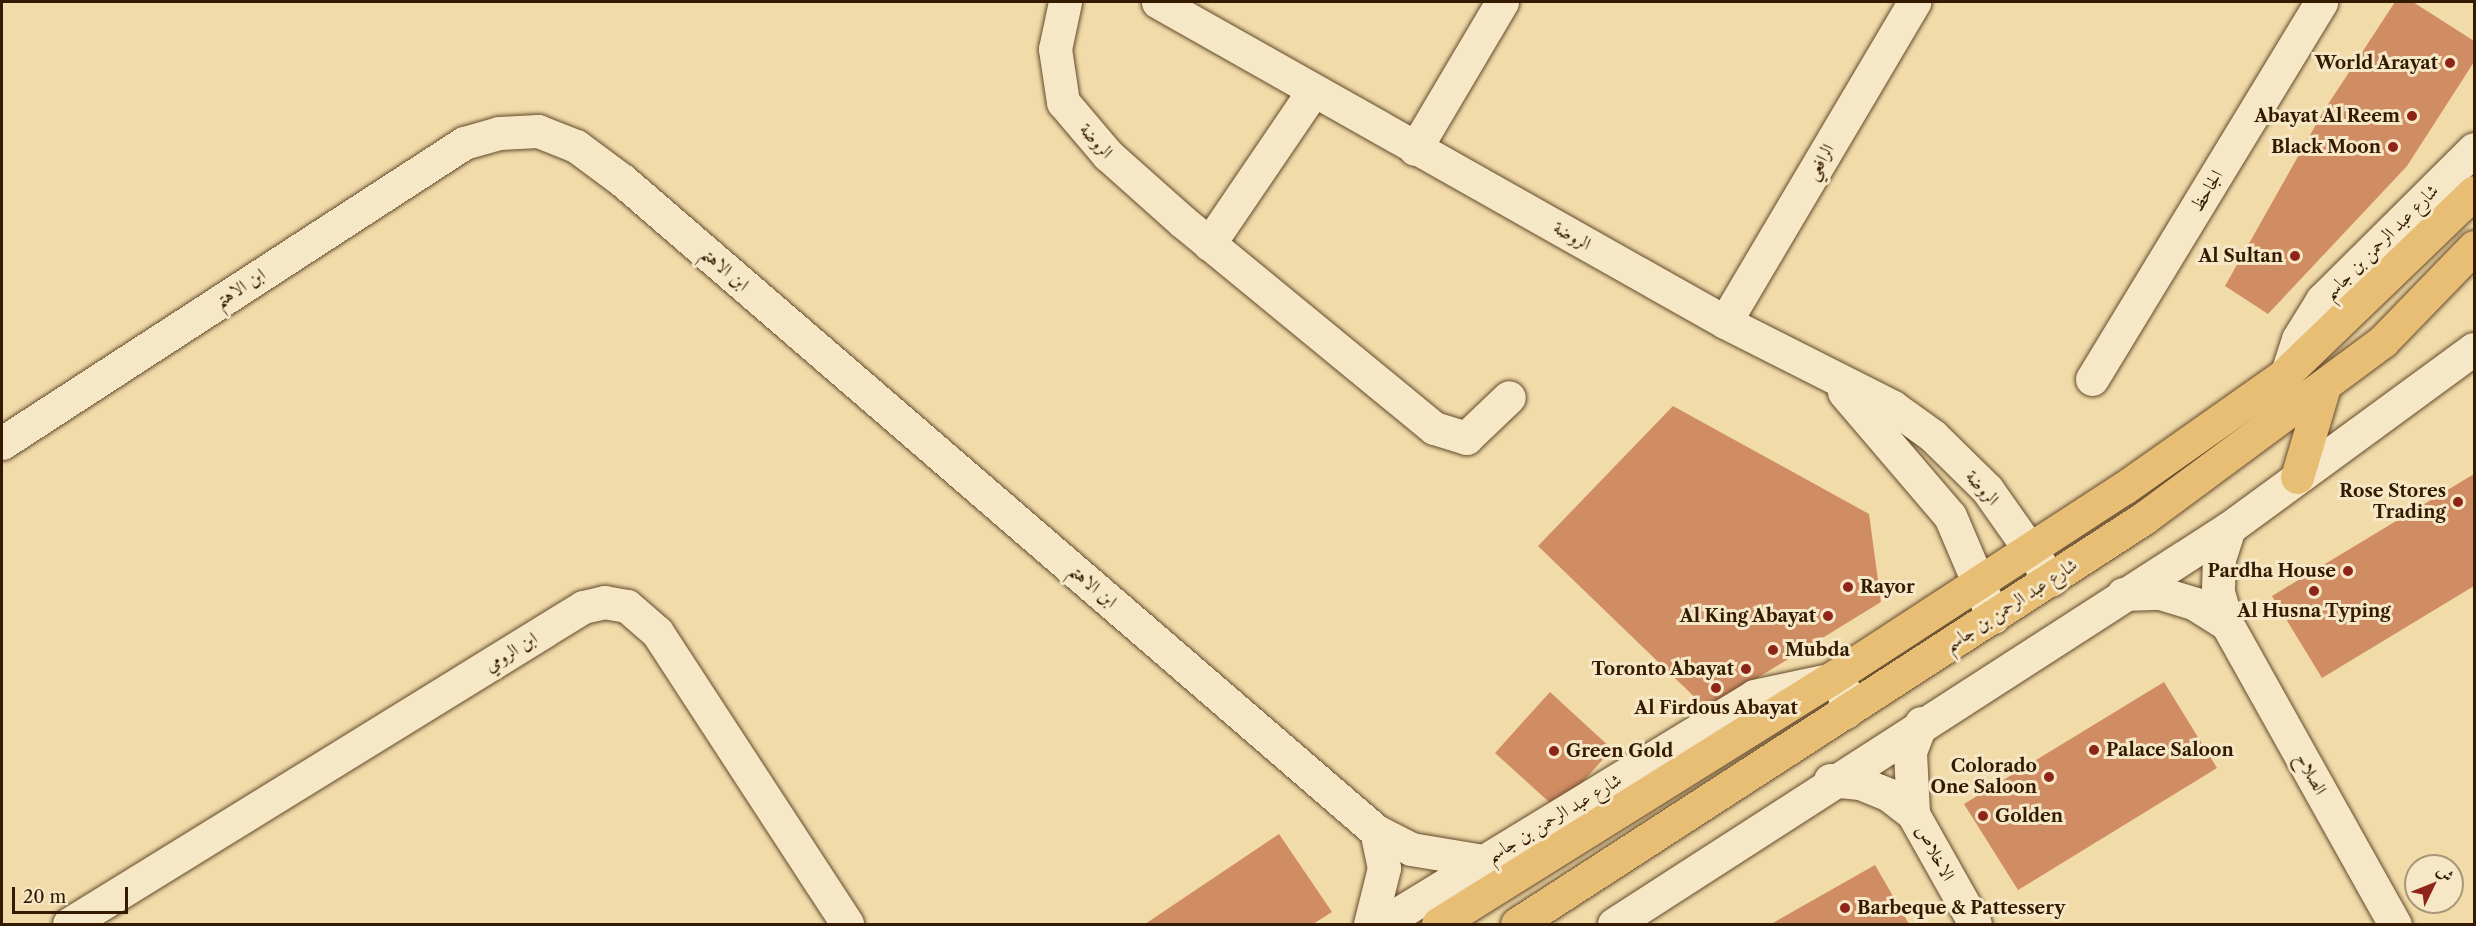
<!DOCTYPE html>
<html>
<head>
<meta charset="utf-8">
<style>
	body { margin:0 }
	#map { position:relative; width:2476px; height:926px; overflow:hidden; background:#f1dba9; font-family:"Libre Caslon Text",Amiri,serif }
	div>[style] { position:absolute }
	.building>* { inset:0; background:#d08c63 }
	.roads { filter:drop-shadow(0 0 2px #644a2c) drop-shadow(0 0 2px #644a2c) }
	.minor>* { height:33px; margin:-16.5px; padding:0 16.5px; transform-origin:16.5px; border-radius:16.5px; background:#f6e8c7 }
	.major>* { height:33px; margin:-16.5px; padding:0 16.5px; transform-origin:16.5px; border-radius:16.5px; background:#e8be74 }
	.dots>* { width:16px; height:16px; translate:-50% -50%; box-sizing:border-box; border:3px solid #f6e8c7; border-radius:50% }
	span { translate:-50% -50%; white-space:nowrap; text-align:center; line-height:1.15; -webkit-text-stroke:6px #f6e8c7; paint-order:stroke }
	.poi-label { font-size:18px; color:#351a02; font-weight:700 }
	.right { translate:-100% -50%; text-align:right }
	.left { translate:0 -50%; text-align:left }
	.street-label { font-size:18px; color:#351a02 }
	.frame { position:absolute; inset:0; border:3px solid #351a02; pointer-events:none }
	.north { position:absolute; left:2404px; top:854px; width:60px; height:60px; box-sizing:border-box; background:#f6e8c7; border:2px solid #a99678; border-radius:50%; rotate:47deg; font-size:16px; font-weight:700; line-height:24px; text-align:center; color:#351a02 }
	.north::after { content:''; display:block; margin:auto; width:21px; height:27px; background:#8f2418; clip-path:polygon(50% 0,100% 100%,50% 72%,0 100%) }
	.scale { position:absolute; left:12px; top:887px; width:116px; height:27px; box-sizing:border-box; border:3px solid #351a02; border-top:0; padding-left:8px; font-size:18px; line-height:21px; white-space:nowrap; color:#351a02; -webkit-text-stroke:4px #f6e8c7; paint-order:stroke }
</style>
</head>
<body>
<div id="map">
	<div class="building">
		<div style="clip-path:polygon(2395px 2px,2413px 2px,2474px 41px,2474px 62px,2407px 166px,2268px 314px,2225px 286px,2323px 112px)"></div>
		<div style="clip-path:polygon(1673px 406px,1869px 514px,1881px 602px,1707px 709px,1538px 546px)"></div>
		<div style="clip-path:polygon(2474px 474px,2474px 586px,2322px 678px,2272px 596px)"></div>
		<div style="clip-path:polygon(2164px 682px,2217px 768px,2018px 890px,1964px 804px)"></div>
		<div style="clip-path:polygon(1550px 692px,1612px 749px,1558px 810px,1495px 753px)"></div>
		<div style="clip-path:polygon(1279px 834px,1332px 912px,1313px 924px,1145px 924px)"></div>
		<div style="clip-path:polygon(1875px 865px,1909px 924px,1771px 924px)"></div>
	</div>
	<div class="roads">
		<div class="minor">
			<div style="left:1065px;top:2px;width:48px;rotate:102deg"></div>
			<div style="left:1055px;top:49px;width:54px;rotate:81.4deg"></div>
			<div style="left:1063px;top:102px;width:70px;rotate:49.7deg"></div>
			<div style="left:1108px;top:155px;width:99px;rotate:41.7deg"></div>
			<div style="left:1182px;top:221px;width:326px;rotate:39.4deg"></div>
			<div style="left:1434px;top:428px;width:34px;rotate:17deg"></div>
			<div style="left:1466px;top:438px;width:59px;rotate:-43.6deg"></div>
			<div style="left:1158px;top:2px;width:651px;rotate:29.44deg"></div>
			<div style="left:1725px;top:322px;width:188px;rotate:26.8deg"></div>
			<div style="left:1893px;top:407px;width:49px;rotate:35.9deg"></div>
			<div style="left:1933px;top:436px;width:76px;rotate:44.5deg"></div>
			<div style="left:1987px;top:489px;width:111px;rotate:54.9deg"></div>
			<div style="left:1415px;top:149px;width:171px;rotate:-59.4deg"></div>
			<div style="left:1209px;top:244px;width:185px;rotate:-55.8deg"></div>
			<div style="left:1725px;top:322px;width:372px;rotate:-59.4deg"></div>
			<div style="left:2092px;top:379px;width:441px;rotate:-58.7deg"></div>
			<div style="left:2285px;top:379px;width:42px;rotate:-72deg"></div>
			<div style="left:2298px;top:339px;width:46px;rotate:-58.4deg"></div>
			<div style="left:2322px;top:300px;width:214px;rotate:-44.8deg"></div>
			<div style="left:1844px;top:392px;width:163px;rotate:49.5deg"></div>
			<div style="left:1950px;top:516px;width:110px;rotate:66.9deg"></div>
			<div style="left:2px;top:443px;width:551px;rotate:-33deg"></div>
			<div style="left:464px;top:143px;width:36px;rotate:-16deg"></div>
			<div style="left:499px;top:133px;width:39px;rotate:-3deg"></div>
			<div style="left:538px;top:131px;width:41px;rotate:21.5deg"></div>
			<div style="left:576px;top:146px;width:57px;rotate:36.5deg"></div>
			<div style="left:622px;top:180px;width:996px;rotate:40.81deg"></div>
			<div style="left:1376px;top:831px;width:39px;rotate:27deg"></div>
			<div style="left:1411px;top:849px;width:73px;rotate:9.5deg"></div>
			<div style="left:2229px;top:528px;width:33px;rotate:108deg"></div>
			<div style="left:2219px;top:559px;width:33px;rotate:92deg"></div>
			<div style="left:2218px;top:592px;width:33px;rotate:74deg"></div>
			<div style="left:2227px;top:624px;width:344px;rotate:60.8deg"></div>
			<div style="left:2123px;top:594px;width:37px;rotate:-2deg"></div>
			<div style="left:2160px;top:593px;width:37px;rotate:17deg"></div>
			<div style="left:2195px;top:604px;width:38px;rotate:32deg"></div>
			<div style="left:1921px;top:723px;width:31px;rotate:111deg"></div>
			<div style="left:1910px;top:752px;width:62px;rotate:87.2deg"></div>
			<div style="left:1913px;top:814px;width:126px;rotate:60.6deg"></div>
			<div style="left:1830px;top:780px;width:30px;rotate:6deg"></div>
			<div style="left:1860px;top:783px;width:31px;rotate:22deg"></div>
			<div style="left:1889px;top:795px;width:31px;rotate:38deg"></div>
			<div style="left:69px;top:924px;width:604px;rotate:-31.66deg"></div>
			<div style="left:583px;top:607px;width:22px;rotate:-13deg"></div>
			<div style="left:604px;top:602px;width:23px;rotate:10deg"></div>
			<div style="left:627px;top:606px;width:40px;rotate:41deg"></div>
			<div style="left:657px;top:632px;width:348px;rotate:56.9deg"></div>
			<div style="left:1370px;top:924px;width:58px;rotate:-76deg"></div>
			<div style="left:1384px;top:868px;width:38px;rotate:-102deg"></div>
			<div style="left:1381px;top:924px;width:437px;rotate:-31.4deg"></div>
			<div style="left:1754px;top:696px;width:77px;rotate:-12deg"></div>
			<div style="left:1829px;top:680px;width:19px;rotate:36deg"></div>
			<div style="left:1844px;top:691px;width:21px;rotate:85deg"></div>
			<div style="left:1614px;top:924px;width:731px;rotate:-32.78deg"></div>
			<div style="left:2229px;top:528px;width:303px;rotate:-36.2deg"></div>
		</div>
		<div class="major">
			<div style="left:2297px;top:477px;width:91px;rotate:-73.4deg"></div>
			<div style="left:1438px;top:924px;width:461px;rotate:-32deg"></div>
			<div style="left:1829px;top:680px;width:352px;rotate:-33.1deg"></div>
			<div style="left:2124px;top:488px;width:194px;rotate:-35.2deg"></div>
			<div style="left:2283px;top:376px;width:265px;rotate:-43.9deg"></div>
			<div style="left:1517px;top:924px;width:747px;rotate:-32.92deg"></div>
			<div style="left:2144px;top:518px;width:297px;rotate:-36.5deg"></div>
			<div style="left:2383px;top:341px;width:131px;rotate:-45.9deg"></div>
		</div>
	</div>
	<div class="dots">
		<div style="left:2450px;top:63px;background:#8f2418"></div>
		<div style="left:2412px;top:116px;background:#8f2418"></div>
		<div style="left:2393px;top:147px;background:#8f2418"></div>
		<div style="left:2295px;top:256px;background:#8f2418"></div>
		<div style="left:2458px;top:502px;background:#8f2418"></div>
		<div style="left:2348px;top:571px;background:#8f2418"></div>
		<div style="left:1848px;top:587px;background:#8f2418"></div>
		<div style="left:2314px;top:591px;background:#8f2418"></div>
		<div style="left:1828px;top:616px;background:#8f2418"></div>
		<div style="left:1773px;top:650px;background:#8f2418"></div>
		<div style="left:1746px;top:669px;background:#8f2418"></div>
		<div style="left:1716px;top:688px;background:#8f2418"></div>
		<div style="left:2094px;top:750px;background:#8f2418"></div>
		<div style="left:1554px;top:751px;background:#8f2418"></div>
		<div style="left:2049px;top:777px;background:#8f2418"></div>
		<div style="left:1983px;top:816px;background:#8f2418"></div>
		<div style="left:1845px;top:908px;background:#8f2418"></div>
	</div>
	<div class="poi-label">
		<span class="right" style="left:2438px;top:63px">World Arayat</span>
		<span class="right" style="left:2400px;top:116px">Abayat Al Reem</span>
		<span class="right" style="left:2381px;top:147px">Black Moon</span>
		<span class="right" style="left:2283px;top:256px">Al Sultan</span>
		<span class="right" style="left:2446px;top:502px">Rose Stores<br>Trading</span>
		<span class="right" style="left:2336px;top:571px">Pardha House</span>
		<span class="left" style="left:1860px;top:587px">Rayor</span>
		<span style="left:2314px;top:611px">Al Husna Typing</span>
		<span class="right" style="left:1816px;top:616px">Al King Abayat</span>
		<span class="left" style="left:1785px;top:650px">Mubda</span>
		<span class="right" style="left:1734px;top:669px">Toronto Abayat</span>
		<span style="left:1716px;top:708px">Al Firdous Abayat</span>
		<span class="left" style="left:2106px;top:750px">Palace Saloon</span>
		<span class="left" style="left:1566px;top:751px">Green Gold</span>
		<span class="right" style="left:2037px;top:777px">Colorado<br>One Saloon</span>
		<span class="left" style="left:1995px;top:816px">Golden</span>
		<span class="left" style="left:1857px;top:908px">Barbeque &amp; Pattessery</span>
	</div>
	<div class="street-label">
		<span style="left:1096px;top:141px;rotate:48deg">الروضة</span>
		<span style="left:1820px;top:162px;rotate:-60deg">الرافعي</span>
		<span style="left:2207px;top:191px;rotate:-59deg">الجاحظ</span>
		<span style="left:1572px;top:236px;rotate:29deg">الروضة</span>
		<span style="left:2381px;top:242px;rotate:-45deg">شارع عبد الرحمن بن جاسم</span>
		<span style="left:725px;top:269px;rotate:41deg">ابن الاهتم</span>
		<span style="left:240px;top:288px;rotate:-33deg">ابن الاهتم</span>
		<span style="left:1982px;top:488px;rotate:48deg">الروضة</span>
		<span style="left:1093px;top:586px;rotate:41deg">ابن الاهتم</span>
		<span style="left:2011px;top:605px;rotate:-33deg">شارع عبد الرحمن بن جاسم</span>
		<span style="left:511px;top:652px;rotate:-32deg">ابن الرومي</span>
		<span style="left:2311px;top:774px;rotate:61deg">الصلاح</span>
		<span style="left:1554px;top:818px;rotate:-31deg">شارع عبد الرحمن بن جاسم</span>
		<span style="left:1935px;top:853px;rotate:61deg">الاخلاص</span>
	</div>
	<div class="frame"></div>
	<div class="north">ش</div>
	<div class="scale">20 m</div>
</div>
</body>
</html>
